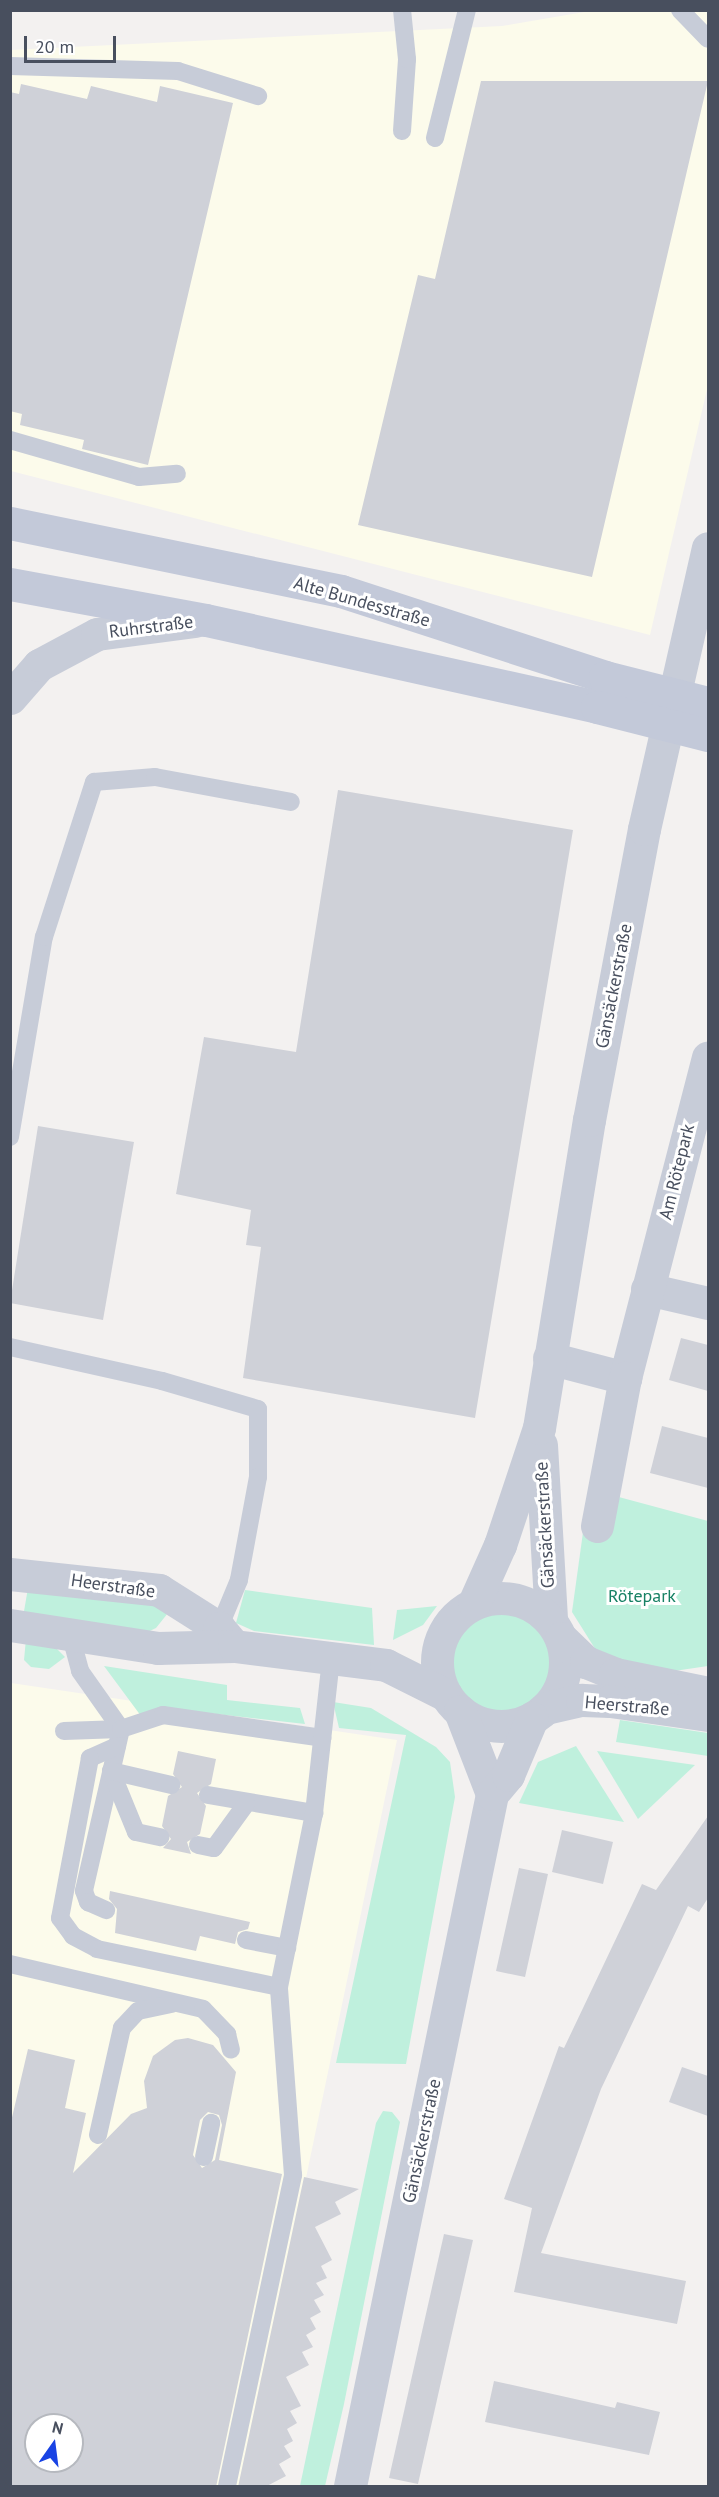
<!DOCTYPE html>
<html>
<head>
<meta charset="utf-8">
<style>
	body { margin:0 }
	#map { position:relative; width:719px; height:2497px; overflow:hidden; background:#f3f1f0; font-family:"PT Sans",sans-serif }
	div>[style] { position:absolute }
	.commercial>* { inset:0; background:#fcfbeb }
	.green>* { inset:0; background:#bff0dd }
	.round { border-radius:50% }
	.building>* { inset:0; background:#cfd1d8 }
	.lane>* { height:18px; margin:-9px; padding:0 9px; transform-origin:9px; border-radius:9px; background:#c7ccd8 }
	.street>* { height:33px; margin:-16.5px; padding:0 16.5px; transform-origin:16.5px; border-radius:16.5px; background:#c7ccd8 }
	.street>.ring { margin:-16.5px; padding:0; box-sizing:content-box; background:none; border:33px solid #c7ccd8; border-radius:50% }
	.secondary>* { height:33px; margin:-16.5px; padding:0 16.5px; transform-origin:16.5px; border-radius:16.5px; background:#c3c9d9 }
	.secondary-bridge>* { height:33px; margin:-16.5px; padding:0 16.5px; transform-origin:16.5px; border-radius:16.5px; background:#c3c9d9 }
	span { translate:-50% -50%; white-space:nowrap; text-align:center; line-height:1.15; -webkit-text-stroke:6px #fff; paint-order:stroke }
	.street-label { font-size:18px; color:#484f5e }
	.park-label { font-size:18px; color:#178164 }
	.frame { position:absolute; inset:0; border:12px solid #484f5e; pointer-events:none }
	.north { position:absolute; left:24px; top:2413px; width:60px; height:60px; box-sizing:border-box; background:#fff; border:2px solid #b6b9bf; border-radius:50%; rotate:14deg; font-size:16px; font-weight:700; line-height:24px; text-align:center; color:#484f5e }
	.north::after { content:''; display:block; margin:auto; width:21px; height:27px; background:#1943e4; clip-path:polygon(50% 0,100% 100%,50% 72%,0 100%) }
	.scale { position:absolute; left:24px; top:36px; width:92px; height:27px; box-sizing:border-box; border:3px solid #484f5e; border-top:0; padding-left:8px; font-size:18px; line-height:21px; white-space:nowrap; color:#484f5e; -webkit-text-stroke:4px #fff; paint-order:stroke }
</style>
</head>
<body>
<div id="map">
	<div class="commercial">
		<div style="clip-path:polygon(590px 11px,708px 11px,708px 385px,650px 635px,11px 471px,10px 50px,502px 26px)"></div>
		<div style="clip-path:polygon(evenodd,11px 1683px,397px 1740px,242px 2486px,11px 2486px,11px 1683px,36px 2425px,72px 2425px,72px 2461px,36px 2461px,36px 2425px)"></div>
	</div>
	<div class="green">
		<div style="clip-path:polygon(589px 1489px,708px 1521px,708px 1666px,674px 1671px,599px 1655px,572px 1612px)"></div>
		<div style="clip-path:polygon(28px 1588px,152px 1603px,168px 1613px,156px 1628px,135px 1638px,23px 1617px)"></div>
		<div style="clip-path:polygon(245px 1590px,372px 1608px,374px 1645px,254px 1631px,236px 1623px)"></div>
		<div style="clip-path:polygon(437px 1606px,423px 1625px,393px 1640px,397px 1610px)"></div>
		<div class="round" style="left:451px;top:1612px;width:100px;height:100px"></div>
		<div style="clip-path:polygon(26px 1639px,51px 1643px,65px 1657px,49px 1669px,31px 1667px,24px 1660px)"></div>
		<div style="clip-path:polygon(104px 1666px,227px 1685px,227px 1700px,300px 1708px,305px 1724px,163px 1708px,141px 1716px)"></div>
		<div style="clip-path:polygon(333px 1702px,371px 1708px,436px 1747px,450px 1762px,455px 1797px,406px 2064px,336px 2063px,406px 1735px,339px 1728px)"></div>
		<div style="clip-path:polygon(620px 1720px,708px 1733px,708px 1756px,616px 1742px)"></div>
		<div style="clip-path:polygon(576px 1746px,624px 1822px,519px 1803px,538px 1762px)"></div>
		<div style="clip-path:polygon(597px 1751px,695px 1765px,638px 1819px)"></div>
		<div style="clip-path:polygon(383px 2111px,392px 2112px,400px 2122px,344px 2404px,325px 2486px,300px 2486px,376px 2123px)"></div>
	</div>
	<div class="building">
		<div style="clip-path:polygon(481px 81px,708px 81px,592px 577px,358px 525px,418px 275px,435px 279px)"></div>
		<div style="clip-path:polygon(21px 84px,87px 99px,91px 86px,157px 102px,160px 86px,233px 103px,148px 465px,82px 449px,84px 440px,20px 425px,22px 414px,10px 411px,10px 92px,19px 94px)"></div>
		<div style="clip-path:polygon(338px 790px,573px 830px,475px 1418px,243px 1378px,261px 1247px,246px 1245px,251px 1210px,176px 1194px,204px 1037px,296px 1052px)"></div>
		<div style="clip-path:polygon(38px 1126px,134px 1142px,103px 1320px,10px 1303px)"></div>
		<div style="clip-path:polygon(681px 1338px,708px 1345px,708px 1391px,669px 1380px)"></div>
		<div style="clip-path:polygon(662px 1426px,708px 1438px,708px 1488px,650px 1473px)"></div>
		<div style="clip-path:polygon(178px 1751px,216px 1759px,211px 1784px,197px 1793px,206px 1806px,200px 1834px,187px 1842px,191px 1854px,163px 1848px,171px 1839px,162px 1826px,168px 1796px,182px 1787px,173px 1774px)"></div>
		<div style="clip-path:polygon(708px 1816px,708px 1898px,699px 1912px,688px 1906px,601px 2089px,541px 2253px,686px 2281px,677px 2324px,514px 2292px,532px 2208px,504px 2199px,559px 2046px,564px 2048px,642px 1884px,656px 1890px)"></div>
		<div style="clip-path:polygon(562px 1830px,613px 1842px,603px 1884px,552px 1872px)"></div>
		<div style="clip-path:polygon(519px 1868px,548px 1874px,525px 1977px,496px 1971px)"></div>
		<div style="clip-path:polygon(110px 1891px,250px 1922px,248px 1929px,238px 1932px,235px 1944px,200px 1936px,196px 1951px,115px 1933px,117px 1909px,109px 1899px)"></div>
		<div style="clip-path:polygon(evenodd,188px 2038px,213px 2045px,236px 2072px,219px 2160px,282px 2174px,216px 2487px,10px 2487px,10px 2126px,28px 2049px,75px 2060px,65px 2108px,86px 2113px,73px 2173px,131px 2114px,147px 2108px,144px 2081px,153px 2056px,175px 2040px,188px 2038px,208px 2112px,219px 2115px,222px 2125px,215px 2160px,202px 2168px,193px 2155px,200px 2120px,208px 2112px,188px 2038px,36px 2425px,72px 2425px,72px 2461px,36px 2461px,36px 2425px)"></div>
		<div style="clip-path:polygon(682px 2067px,708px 2076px,708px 2116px,669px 2102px)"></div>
		<div style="clip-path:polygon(304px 2177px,359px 2189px,335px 2202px,341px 2214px,315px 2227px,332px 2260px,321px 2266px,327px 2278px,316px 2283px,324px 2295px,314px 2300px,321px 2312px,310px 2318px,316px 2329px,306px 2335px,313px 2347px,302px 2352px,309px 2365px,286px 2377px,301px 2406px,290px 2411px,297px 2423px,287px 2429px,293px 2441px,284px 2446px,291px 2457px,279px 2464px,286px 2476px,265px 2487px,238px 2487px)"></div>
		<div style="clip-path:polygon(444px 2234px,473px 2240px,418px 2484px,389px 2478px)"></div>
		<div style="clip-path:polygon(494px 2381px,615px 2408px,617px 2402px,660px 2412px,649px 2455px,485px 2422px)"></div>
	</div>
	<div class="lane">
		<div style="left:680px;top:10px;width:40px;rotate:46deg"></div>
		<div style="left:10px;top:66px;width:168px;rotate:1.7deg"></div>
		<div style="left:178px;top:71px;width:84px;rotate:17.4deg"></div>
		<div style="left:402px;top:131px;width:72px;rotate:-86deg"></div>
		<div style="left:407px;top:59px;width:49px;rotate:-95.8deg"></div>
		<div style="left:435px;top:138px;width:132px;rotate:-76deg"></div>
		<div style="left:10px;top:440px;width:134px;rotate:16deg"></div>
		<div style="left:139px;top:477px;width:38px;rotate:-5deg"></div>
		<div style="left:10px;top:1137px;width:203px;rotate:-80.4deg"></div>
		<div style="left:44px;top:937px;width:163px;rotate:-72.1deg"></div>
		<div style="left:94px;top:782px;width:61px;rotate:-4.7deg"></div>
		<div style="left:155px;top:777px;width:138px;rotate:10.4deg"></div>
		<div style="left:10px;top:1347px;width:156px;rotate:12.6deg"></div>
		<div style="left:162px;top:1381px;width:100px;rotate:16.3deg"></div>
		<div style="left:258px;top:1409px;width:68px;rotate:90deg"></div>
		<div style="left:258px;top:1477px;width:105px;rotate:100.5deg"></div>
		<div style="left:239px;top:1580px;width:52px;rotate:112.6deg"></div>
		<div style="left:70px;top:1633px;width:39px;rotate:75deg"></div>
		<div style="left:80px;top:1671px;width:71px;rotate:54.7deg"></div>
		<div style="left:121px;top:1729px;width:166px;rotate:102.9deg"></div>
		<div style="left:84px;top:1891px;width:12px;rotate:70deg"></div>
		<div style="left:88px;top:1902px;width:20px;rotate:24deg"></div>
		<div style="left:64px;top:1731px;width:57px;rotate:-2deg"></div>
		<div style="left:121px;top:1729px;width:44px;rotate:-18.4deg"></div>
		<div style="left:163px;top:1715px;width:161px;rotate:8.2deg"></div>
		<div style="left:117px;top:1746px;width:30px;rotate:156deg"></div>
		<div style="left:90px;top:1758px;width:163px;rotate:100.6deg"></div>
		<div style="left:60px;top:1918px;width:22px;rotate:54deg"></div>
		<div style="left:73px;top:1936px;width:27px;rotate:28deg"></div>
		<div style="left:97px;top:1949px;width:186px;rotate:11.8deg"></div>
		<div style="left:111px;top:1771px;width:66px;rotate:67.7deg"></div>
		<div style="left:136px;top:1832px;width:25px;rotate:12deg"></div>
		<div style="left:111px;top:1771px;width:62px;rotate:13.1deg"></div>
		<div style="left:208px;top:1795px;width:108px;rotate:9.6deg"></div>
		<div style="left:198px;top:1845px;width:16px;rotate:11deg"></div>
		<div style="left:214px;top:1848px;width:54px;rotate:-54deg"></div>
		<div style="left:246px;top:1940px;width:42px;rotate:11deg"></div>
		<div style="left:10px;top:1964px;width:198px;rotate:13.1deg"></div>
		<div style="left:203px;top:2009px;width:35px;rotate:46deg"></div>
		<div style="left:227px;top:2034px;width:16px;rotate:76deg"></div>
		<div style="left:98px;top:2135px;width:110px;rotate:-77.4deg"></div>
		<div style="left:122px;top:2028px;width:23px;rotate:-47deg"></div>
		<div style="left:138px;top:2011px;width:35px;rotate:-12deg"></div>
		<div style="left:204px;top:2157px;width:35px;rotate:-78deg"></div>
		<div style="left:227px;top:2486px;width:318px;rotate:-78deg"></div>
		<div style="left:293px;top:2175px;width:189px;rotate:-94.3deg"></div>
		<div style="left:279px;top:1987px;width:177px;rotate:-78.6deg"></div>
		<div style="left:314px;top:1813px;width:155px;rotate:-83.7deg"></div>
	</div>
	<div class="street">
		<div style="left:10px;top:698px;width:44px;rotate:-48.7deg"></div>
		<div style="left:39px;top:665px;width:66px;rotate:-28.1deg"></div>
		<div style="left:97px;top:634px;width:99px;rotate:-7.6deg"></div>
		<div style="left:647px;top:1289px;width:63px;rotate:12.9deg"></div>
		<div style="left:549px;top:1358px;width:79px;rotate:14.7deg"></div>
		<div style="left:625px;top:1378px;width:331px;rotate:-75.5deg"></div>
		<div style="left:541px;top:1445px;width:176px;rotate:86.7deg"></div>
		<div style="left:597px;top:1526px;width:151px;rotate:-79.3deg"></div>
		<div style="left:10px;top:1574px;width:150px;rotate:6.1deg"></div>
		<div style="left:159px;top:1590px;width:71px;rotate:32.3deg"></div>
		<div style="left:219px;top:1628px;width:23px;rotate:50deg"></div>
		<div class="ring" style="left:437px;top:1598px;width:95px;height:95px"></div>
		<div style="left:474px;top:1603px;width:64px;rotate:-65.9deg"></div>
		<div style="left:500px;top:1545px;width:123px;rotate:-71.6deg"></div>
		<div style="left:539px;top:1428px;width:312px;rotate:-80.8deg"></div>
		<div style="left:589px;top:1120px;width:296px;rotate:-79.3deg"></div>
		<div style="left:644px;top:829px;width:288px;rotate:-77.2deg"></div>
		<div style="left:10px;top:1625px;width:150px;rotate:8.8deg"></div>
		<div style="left:158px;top:1648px;width:76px;rotate:-1.5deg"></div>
		<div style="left:234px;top:1646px;width:153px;rotate:7.1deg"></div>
		<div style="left:386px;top:1665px;width:67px;rotate:26.6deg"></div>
		<div style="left:561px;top:1638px;width:35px;rotate:44deg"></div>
		<div style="left:586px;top:1662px;width:31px;rotate:22deg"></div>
		<div style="left:615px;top:1674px;width:95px;rotate:11.5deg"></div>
		<div style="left:546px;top:1708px;width:37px;rotate:-13deg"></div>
		<div style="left:582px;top:1700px;width:28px;rotate:2deg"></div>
		<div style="left:610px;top:1701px;width:99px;rotate:8.1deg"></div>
		<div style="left:460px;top:1711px;width:89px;rotate:68.9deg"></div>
		<div style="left:350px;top:2486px;width:706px;rotate:-78.4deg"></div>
		<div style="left:492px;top:1794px;width:25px;rotate:-50deg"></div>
		<div style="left:508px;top:1775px;width:62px;rotate:-67.2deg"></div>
	</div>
	<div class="secondary">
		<div style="left:10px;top:523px;width:338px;rotate:11.6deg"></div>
		<div style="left:341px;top:591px;width:278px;rotate:18deg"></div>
		<div style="left:10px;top:584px;width:199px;rotate:10.4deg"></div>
		<div style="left:206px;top:620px;width:401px;rotate:12.5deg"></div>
	</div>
	<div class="secondary-bridge">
		<div style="left:605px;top:677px;width:106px;rotate:14.2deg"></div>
		<div style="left:597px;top:707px;width:114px;rotate:14.2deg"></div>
	</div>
	<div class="street-label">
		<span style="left:362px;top:602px;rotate:16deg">Alte Bundesstraße</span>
		<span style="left:151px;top:627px;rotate:-7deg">Ruhrstraße</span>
		<span style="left:614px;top:986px;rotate:-79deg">Gänsäckerstraße</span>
		<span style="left:677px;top:1172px;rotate:-76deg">Am Rötepark</span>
		<span style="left:545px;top:1525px;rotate:-93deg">Gänsäckerstraße</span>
		<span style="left:113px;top:1586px;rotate:8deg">Heerstraße</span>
		<span style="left:627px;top:1706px;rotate:5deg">Heerstraße</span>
		<span style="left:422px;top:2141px;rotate:-78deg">Gänsäckerstraße</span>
	</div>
	<div class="park-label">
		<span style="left:642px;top:1596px">Rötepark</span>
	</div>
	<div class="frame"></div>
	<div class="north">N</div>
	<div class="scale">20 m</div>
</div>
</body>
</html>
